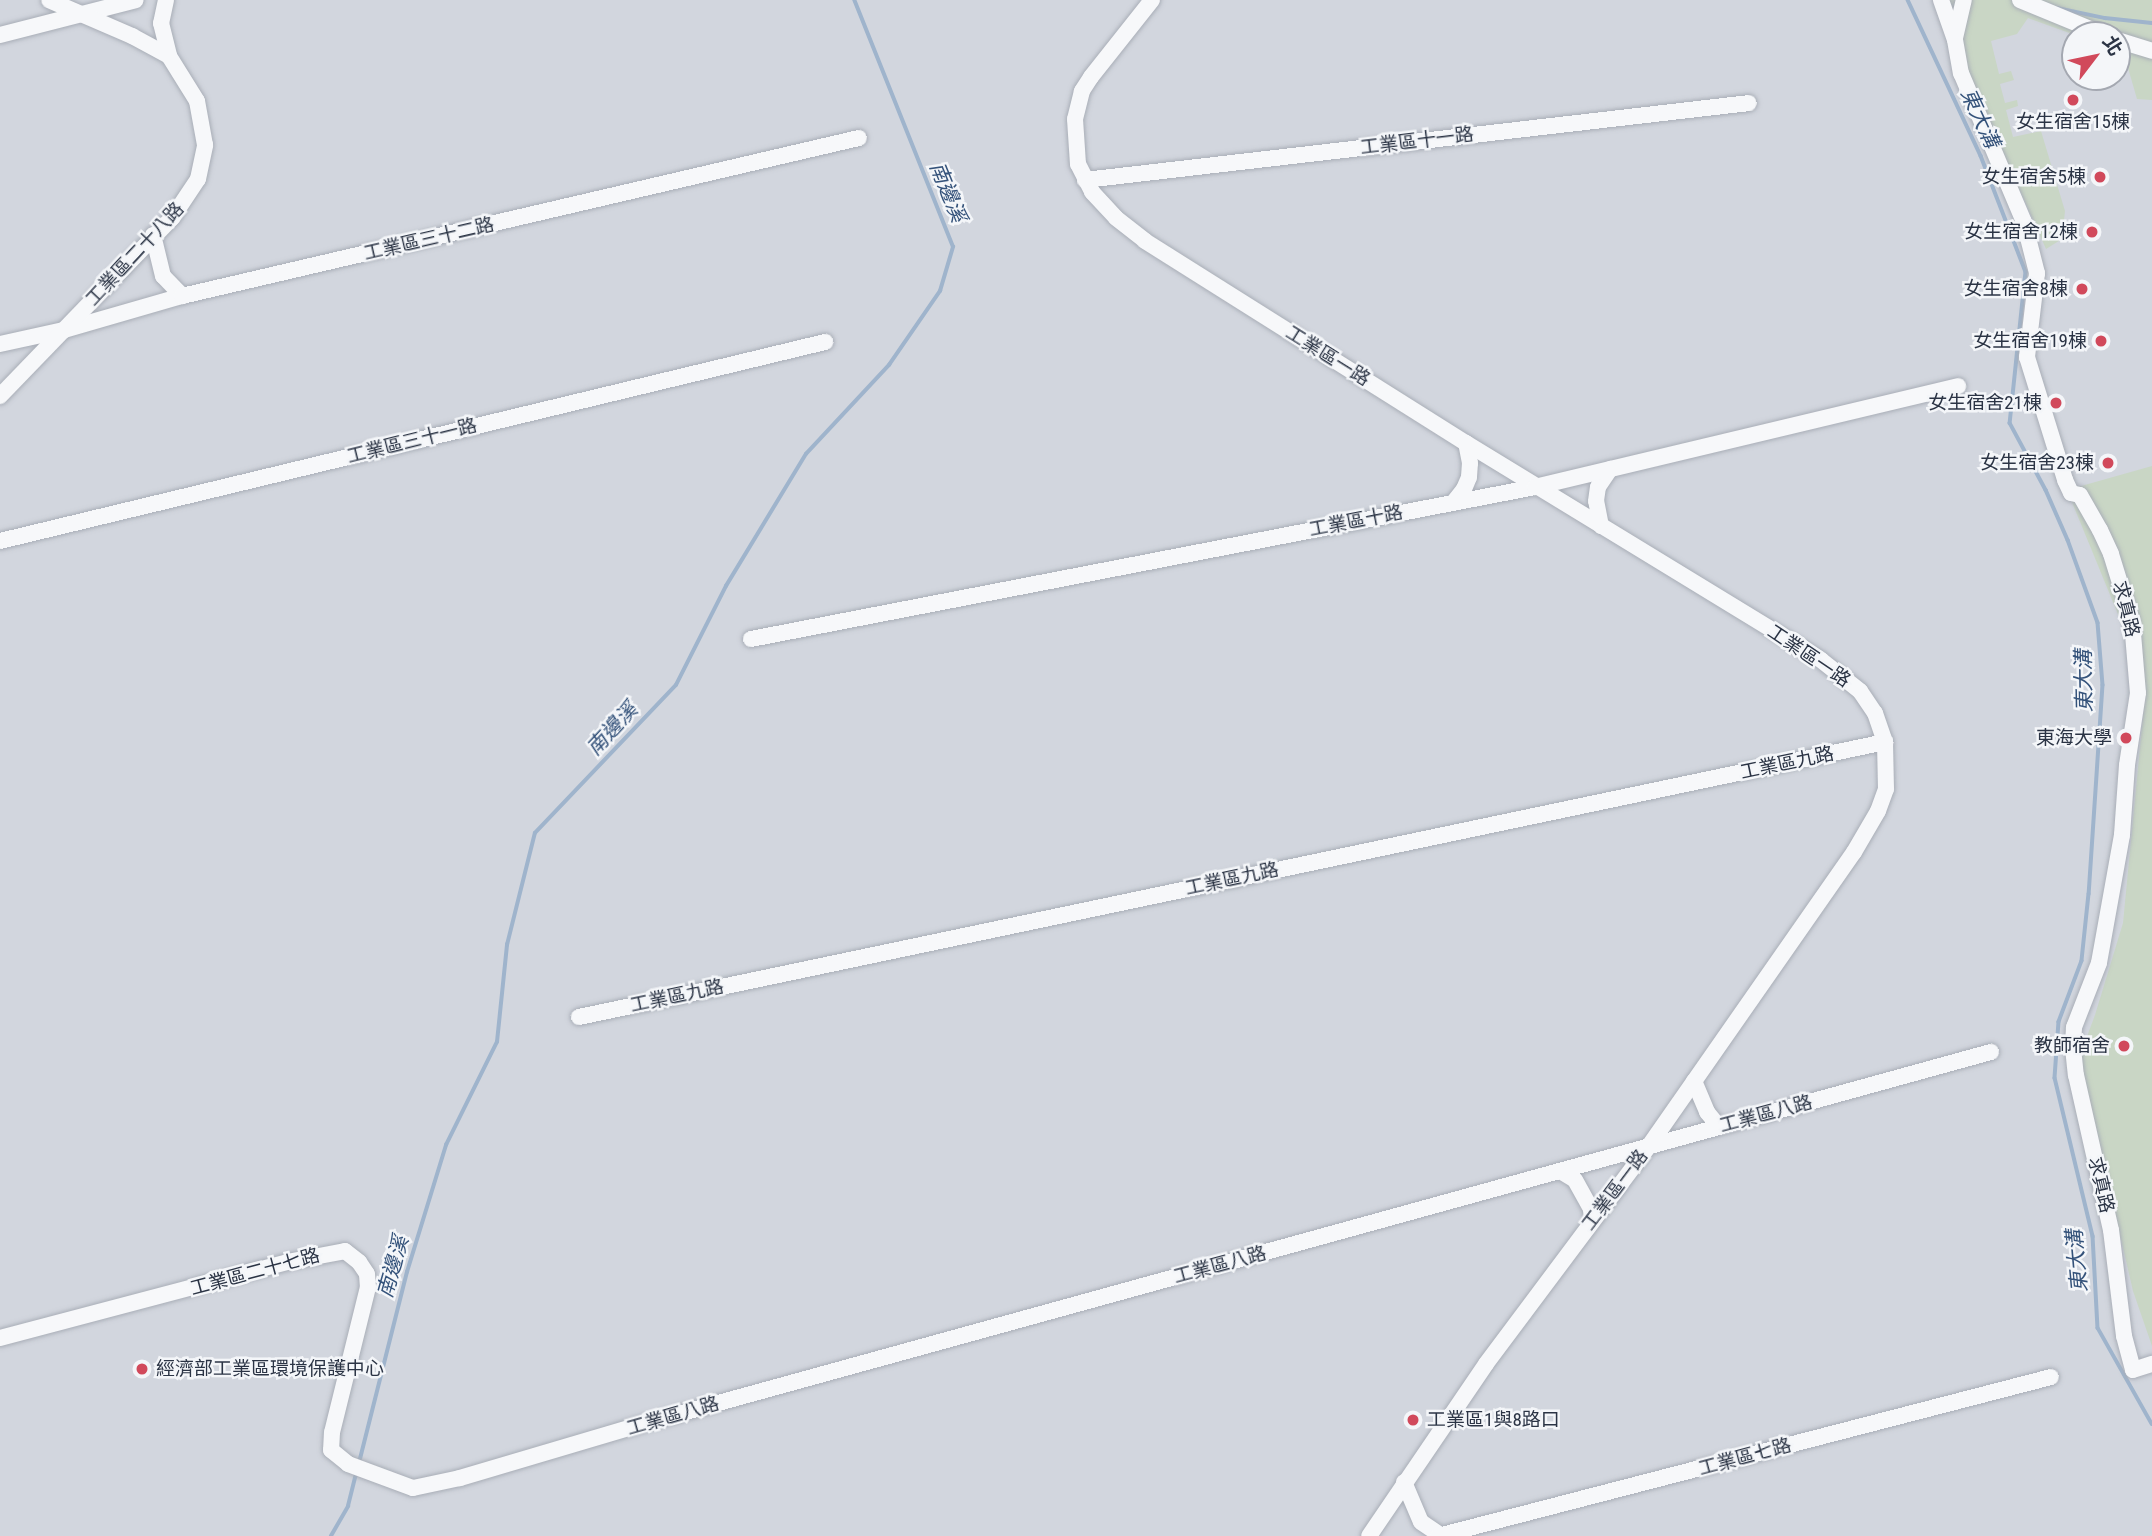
<!DOCTYPE html>
<html>
<head>
<meta charset="utf-8">
<style>
	body { margin:0 }
	#map { position:relative; width:2152px; height:1536px; overflow:hidden; background:#e4e7ec; font-family:"Roboto Condensed","Noto Sans TC",sans-serif }
	div>[style] { position:absolute }
	.built>* { inset:0; background:#d2d6de }
	.green>* { inset:0; background:#c9d6c5 }
	.stream>* { height:3.5px; margin:-1.75px; padding:0 1.75px; transform-origin:1.75px; border-radius:1.75px; background:#9fb4cc }
	.roads { filter:drop-shadow(0 0 2px #a9aeb7) drop-shadow(0 0 2px #a9aeb7) }
	.minor>* { height:16px; margin:-8px; padding:0 8px; transform-origin:8px; border-radius:8px; background:#f7f8fa }
	.dots>* { width:19px; height:19px; translate:-50% -50%; box-sizing:border-box; border:4px solid #f4f6f9; border-radius:50% }
	span { translate:-50% -50%; white-space:nowrap; text-align:center; line-height:1.15; -webkit-text-stroke:5px #f4f6f9; paint-order:stroke }
	.poi-label { font-size:19px; color:#2b3445 }
	.right { translate:-100% -50%; text-align:right }
	.left { translate:0 -50%; text-align:left }
	.street-label { font-size:19px; color:#2b3445 }
	.water-label { font-size:21px; color:#34527a; font-style:italic }
	.north { position:absolute; left:2061px; top:21px; width:70px; height:70px; box-sizing:border-box; background:#f4f6f9; border:2px solid #a4a8b1; border-radius:50%; rotate:58deg; font-size:19px; font-weight:700; line-height:28px; text-align:center; color:#2b3445 }
	.north::after { content:''; display:block; margin:auto; width:24px; height:32px; background:#d1495b; clip-path:polygon(50% 0,100% 100%,50% 72%,0 100%) }
</style>
</head>
<body>
<div id="map">
	<div class="built">
		<div style="clip-path:polygon(evenodd,0 0,2152px 0,2152px 1536px,0 1536px,0 0,2075px 35px,2117px 35px,2117px 77px,2075px 77px,2075px 35px)"></div>
	</div>
	<div class="green">
		<div style="clip-path:polygon(1947px 0,2152px 0,2152px 100px,2137px 99px,2124px 54px,2117px 51px,2117px 35px,2075px 35px,2028px 18px,2017px 34px,1991px 41px,1999px 74px,2011px 71px,2014px 80px,2000px 84px,2005px 103px,2017px 100px,2018px 106px,2006px 110px,2013px 137px,2041px 131px,2065px 211px,2062px 239px,2046px 249px,1963px 63px)"></div>
		<div style="clip-path:polygon(2152px 466px,2152px 1346px,2133px 1291px,2079px 1058px,2095px 1015px,2123px 923px,2145px 695px,2122px 624px,2067px 490px)"></div>
	</div>
	<div class="stream">
		<div style="left:1908px;top:0;width:172px;rotate:64.9deg"></div>
		<div style="left:1981px;top:156px;width:124px;rotate:68.8deg"></div>
		<div style="left:2026px;top:272px;width:152px;rotate:96deg"></div>
		<div style="left:2010px;top:423px;width:76px;rotate:61.8deg"></div>
		<div style="left:2046px;top:490px;width:55px;rotate:66.3deg"></div>
		<div style="left:2068px;top:540px;width:88px;rotate:70.1deg"></div>
		<div style="left:2098px;top:623px;width:62px;rotate:85.4deg"></div>
		<div style="left:2103px;top:685px;width:209px;rotate:93.8deg"></div>
		<div style="left:2089px;top:894px;width:67px;rotate:96deg"></div>
		<div style="left:2082px;top:961px;width:65px;rotate:110.7deg"></div>
		<div style="left:2059px;top:1022px;width:56px;rotate:94.1deg"></div>
		<div style="left:2055px;top:1078px;width:163px;rotate:76.5deg"></div>
		<div style="left:2093px;top:1236px;width:92px;rotate:86.9deg"></div>
		<div style="left:2098px;top:1328px;width:110px;rotate:60.6deg"></div>
		<div style="left:2057px;top:8px;width:49px;rotate:11.8deg"></div>
		<div style="left:2105px;top:18px;width:47px;rotate:6.1deg"></div>
		<div style="left:359px;top:1463px;width:197px;rotate:-75.9deg"></div>
		<div style="left:407px;top:1272px;width:133px;rotate:-72.9deg"></div>
		<div style="left:446px;top:1145px;width:115px;rotate:-63.7deg"></div>
		<div style="left:497px;top:1042px;width:98px;rotate:-84.1deg"></div>
		<div style="left:507px;top:945px;width:115px;rotate:-76deg"></div>
		<div style="left:535px;top:833px;width:204px;rotate:-46.4deg"></div>
		<div style="left:676px;top:685px;width:111px;rotate:-63.2deg"></div>
		<div style="left:726px;top:586px;width:154px;rotate:-58.8deg"></div>
		<div style="left:806px;top:454px;width:122px;rotate:-47deg"></div>
		<div style="left:889px;top:365px;width:90px;rotate:-55.4deg"></div>
		<div style="left:940px;top:291px;width:46px;rotate:-73.5deg"></div>
		<div style="left:953px;top:247px;width:266px;rotate:-111.8deg"></div>
		<div style="left:331px;top:1536px;width:34px;rotate:-60deg"></div>
		<div style="left:348px;top:1506px;width:33px;rotate:-76deg"></div>
	</div>
	<div class="roads">
		<div class="minor">
			<div style="left:166px;top:0;width:24px;rotate:102deg"></div>
			<div style="left:161px;top:23px;width:34px;rotate:76deg"></div>
			<div style="left:1152px;top:0;width:98px;rotate:128.4deg"></div>
			<div style="left:1091px;top:77px;width:17px;rotate:123deg"></div>
			<div style="left:1082px;top:91px;width:29px;rotate:104deg"></div>
			<div style="left:1075px;top:119px;width:45px;rotate:86.2deg"></div>
			<div style="left:1078px;top:164px;width:31px;rotate:63deg"></div>
			<div style="left:1092px;top:192px;width:35px;rotate:47deg"></div>
			<div style="left:1116px;top:218px;width:37px;rotate:38deg"></div>
			<div style="left:1145px;top:241px;width:379px;rotate:32.2deg"></div>
			<div style="left:1466px;top:443px;width:416px;rotate:31.4deg"></div>
			<div style="left:1821px;top:660px;width:50px;rotate:38.5deg"></div>
			<div style="left:1860px;top:691px;width:27px;rotate:56deg"></div>
			<div style="left:1875px;top:713px;width:31px;rotate:71deg"></div>
			<div style="left:1885px;top:742px;width:47px;rotate:88.8deg"></div>
			<div style="left:1886px;top:789px;width:23px;rotate:110deg"></div>
			<div style="left:1878px;top:811px;width:48px;rotate:120.3deg"></div>
			<div style="left:1854px;top:852px;width:358px;rotate:124.9deg"></div>
			<div style="left:1649px;top:1146px;width:272px;rotate:126.8deg"></div>
			<div style="left:1486px;top:1364px;width:208px;rotate:124.2deg"></div>
			<div style="left:1941px;top:0;width:42px;rotate:70.7deg"></div>
			<div style="left:1955px;top:40px;width:34px;rotate:80deg"></div>
			<div style="left:1961px;top:73px;width:162px;rotate:67.1deg"></div>
			<div style="left:2024px;top:222px;width:53px;rotate:75.7deg"></div>
			<div style="left:2037px;top:273px;width:85px;rotate:96.8deg"></div>
			<div style="left:2027px;top:357px;width:129px;rotate:72.8deg"></div>
			<div style="left:2065px;top:480px;width:14px;rotate:65deg"></div>
			<div style="left:2071px;top:493px;width:9px;rotate:13deg"></div>
			<div style="left:2080px;top:495px;width:40px;rotate:60.3deg"></div>
			<div style="left:2100px;top:530px;width:26px;rotate:65deg"></div>
			<div style="left:2111px;top:554px;width:71px;rotate:72.8deg"></div>
			<div style="left:2132px;top:622px;width:71px;rotate:85.2deg"></div>
			<div style="left:2138px;top:693px;width:73px;rotate:98.7deg"></div>
			<div style="left:2127px;top:765px;width:70px;rotate:94.1deg"></div>
			<div style="left:2122px;top:835px;width:130px;rotate:100.2deg"></div>
			<div style="left:2099px;top:963px;width:69px;rotate:111.3deg"></div>
			<div style="left:2074px;top:1027px;width:21px;rotate:93deg"></div>
			<div style="left:2073px;top:1048px;width:27px;rotate:84deg"></div>
			<div style="left:2076px;top:1075px;width:159px;rotate:77.3deg"></div>
			<div style="left:2111px;top:1230px;width:107px;rotate:83deg"></div>
			<div style="left:2124px;top:1336px;width:35px;rotate:75deg"></div>
			<div style="left:2133px;top:1370px;width:20px;rotate:-18deg"></div>
			<div style="left:2020px;top:0;width:92px;rotate:22.4deg"></div>
			<div style="left:0;top:35px;width:140px;rotate:-14.4deg"></div>
			<div style="left:1955px;top:38px;width:39px;rotate:-77deg"></div>
			<div style="left:2117px;top:40px;width:37px;rotate:17deg"></div>
			<div style="left:1085px;top:180px;width:668px;rotate:-6.61deg"></div>
			<div style="left:153px;top:235px;width:42px;rotate:76.3deg"></div>
			<div style="left:163px;top:276px;width:28px;rotate:46deg"></div>
			<div style="left:0;top:344px;width:66px;rotate:-12.3deg"></div>
			<div style="left:64px;top:330px;width:123px;rotate:-16.1deg"></div>
			<div style="left:182px;top:296px;width:695px;rotate:-13.14deg"></div>
			<div style="left:0;top:396px;width:248px;rotate:-46deg"></div>
			<div style="left:172px;top:218px;width:47px;rotate:-56.3deg"></div>
			<div style="left:198px;top:179px;width:35px;rotate:-78deg"></div>
			<div style="left:205px;top:145px;width:45px;rotate:-100.3deg"></div>
			<div style="left:197px;top:101px;width:53px;rotate:-121.9deg"></div>
			<div style="left:169px;top:56px;width:42px;rotate:-151.6deg"></div>
			<div style="left:132px;top:36px;width:90px;rotate:-156.6deg"></div>
			<div style="left:1453px;top:503px;width:18px;rotate:-52deg"></div>
			<div style="left:1464px;top:489px;width:13px;rotate:-67deg"></div>
			<div style="left:1469px;top:477px;width:14px;rotate:-86deg"></div>
			<div style="left:1470px;top:463px;width:20px;rotate:-101deg"></div>
			<div style="left:1601px;top:526px;width:25px;rotate:-101deg"></div>
			<div style="left:1596px;top:501px;width:14px;rotate:-82deg"></div>
			<div style="left:1598px;top:487px;width:22px;rotate:-56deg"></div>
			<div style="left:0;top:541px;width:849px;rotate:-13.56deg"></div>
			<div style="left:751px;top:639px;width:799px;rotate:-10.97deg"></div>
			<div style="left:1535px;top:487px;width:435px;rotate:-13.4deg"></div>
			<div style="left:579px;top:1017px;width:1335px;rotate:-11.89deg"></div>
			<div style="left:1694px;top:1081px;width:34px;rotate:67deg"></div>
			<div style="left:1707px;top:1112px;width:19px;rotate:51deg"></div>
			<div style="left:1560px;top:1171px;width:17px;rotate:31deg"></div>
			<div style="left:1575px;top:1180px;width:33px;rotate:61deg"></div>
			<div style="left:1591px;top:1209px;width:11px;rotate:85deg"></div>
			<div style="left:0;top:1338px;width:297px;rotate:-14.8deg"></div>
			<div style="left:287px;top:1262px;width:59px;rotate:-10.7deg"></div>
			<div style="left:345px;top:1251px;width:18px;rotate:38deg"></div>
			<div style="left:359px;top:1262px;width:14px;rotate:56deg"></div>
			<div style="left:367px;top:1274px;width:13px;rotate:86deg"></div>
			<div style="left:368px;top:1287px;width:149px;rotate:103.9deg"></div>
			<div style="left:332px;top:1432px;width:18px;rotate:93deg"></div>
			<div style="left:331px;top:1450px;width:22px;rotate:39deg"></div>
			<div style="left:348px;top:1464px;width:69px;rotate:20.3deg"></div>
			<div style="left:413px;top:1488px;width:48px;rotate:-12deg"></div>
			<div style="left:460px;top:1478px;width:201px;rotate:-16.5deg"></div>
			<div style="left:653px;top:1421px;width:1388px;rotate:-15.42deg"></div>
			<div style="left:1404px;top:1482px;width:43px;rotate:67deg"></div>
			<div style="left:1421px;top:1522px;width:23px;rotate:34deg"></div>
			<div style="left:1438px;top:1536px;width:633px;rotate:-14.54deg"></div>
		</div>
	</div>
	<div class="dots">
		<div style="left:2073px;top:100px;background:#d1495b"></div>
		<div style="left:2100px;top:177px;background:#d1495b"></div>
		<div style="left:2092px;top:232px;background:#d1495b"></div>
		<div style="left:2082px;top:289px;background:#d1495b"></div>
		<div style="left:2101px;top:341px;background:#d1495b"></div>
		<div style="left:2056px;top:403px;background:#d1495b"></div>
		<div style="left:2108px;top:463px;background:#d1495b"></div>
		<div style="left:2126px;top:738px;background:#d1495b"></div>
		<div style="left:2124px;top:1046px;background:#d1495b"></div>
		<div style="left:142px;top:1369px;background:#d1495b"></div>
		<div style="left:1413px;top:1420px;background:#d1495b"></div>
	</div>
	<div class="poi-label">
		<span style="left:2073px;top:122px">女生宿舍15棟</span>
		<span class="right" style="left:2086px;top:177px">女生宿舍5棟</span>
		<span class="right" style="left:2078px;top:232px">女生宿舍12棟</span>
		<span class="right" style="left:2068px;top:289px">女生宿舍8棟</span>
		<span class="right" style="left:2087px;top:341px">女生宿舍19棟</span>
		<span class="right" style="left:2042px;top:403px">女生宿舍21棟</span>
		<span class="right" style="left:2094px;top:463px">女生宿舍23棟</span>
		<span class="right" style="left:2112px;top:738px">東海大學</span>
		<span class="right" style="left:2110px;top:1046px">教師宿舍</span>
		<span class="left" style="left:156px;top:1369px">經濟部工業區環境保護中心</span>
		<span class="left" style="left:1427px;top:1420px">工業區1與8路口</span>
	</div>
	<div class="street-label">
		<span style="left:1417px;top:141px;rotate:-7deg">工業區十一路</span>
		<span style="left:429px;top:239px;rotate:-13deg">工業區三十二路</span>
		<span style="left:135px;top:254px;rotate:-47deg">工業區二十八路</span>
		<span style="left:1328px;top:356px;rotate:32deg">工業區一路</span>
		<span style="left:412px;top:441px;rotate:-14deg">工業區三十一路</span>
		<span style="left:1356px;top:521px;rotate:-11deg">工業區十路</span>
		<span style="left:2126px;top:609px;rotate:76deg">求真路</span>
		<span style="left:1809px;top:656px;rotate:34deg">工業區一路</span>
		<span style="left:1787px;top:763px;rotate:-12deg">工業區九路</span>
		<span style="left:1232px;top:879px;rotate:-12deg">工業區九路</span>
		<span style="left:677px;top:996px;rotate:-12deg">工業區九路</span>
		<span style="left:1766px;top:1114px;rotate:-15deg">工業區八路</span>
		<span style="left:2101px;top:1185px;rotate:77deg">求真路</span>
		<span style="left:1615px;top:1190px;rotate:-53deg">工業區一路</span>
		<span style="left:1220px;top:1265px;rotate:-15deg">工業區八路</span>
		<span style="left:255px;top:1272px;rotate:-15deg">工業區二十七路</span>
		<span style="left:673px;top:1416px;rotate:-16deg">工業區八路</span>
		<span style="left:1745px;top:1457px;rotate:-15deg">工業區七路</span>
	</div>
	<div class="water-label">
		<span style="left:1980px;top:118px;rotate:65deg">東大溝</span>
		<span style="left:948px;top:192px;rotate:68deg">南邊溪</span>
		<span style="left:2084px;top:681px;rotate:-91deg">東大溝</span>
		<span style="left:612px;top:729px;rotate:-47deg">南邊溪</span>
		<span style="left:2077px;top:1261px;rotate:-95deg">東大溝</span>
		<span style="left:393px;top:1267px;rotate:-74deg">南邊溪</span>
	</div>
	<div class="north">北</div>
</div>
</body>
</html>
